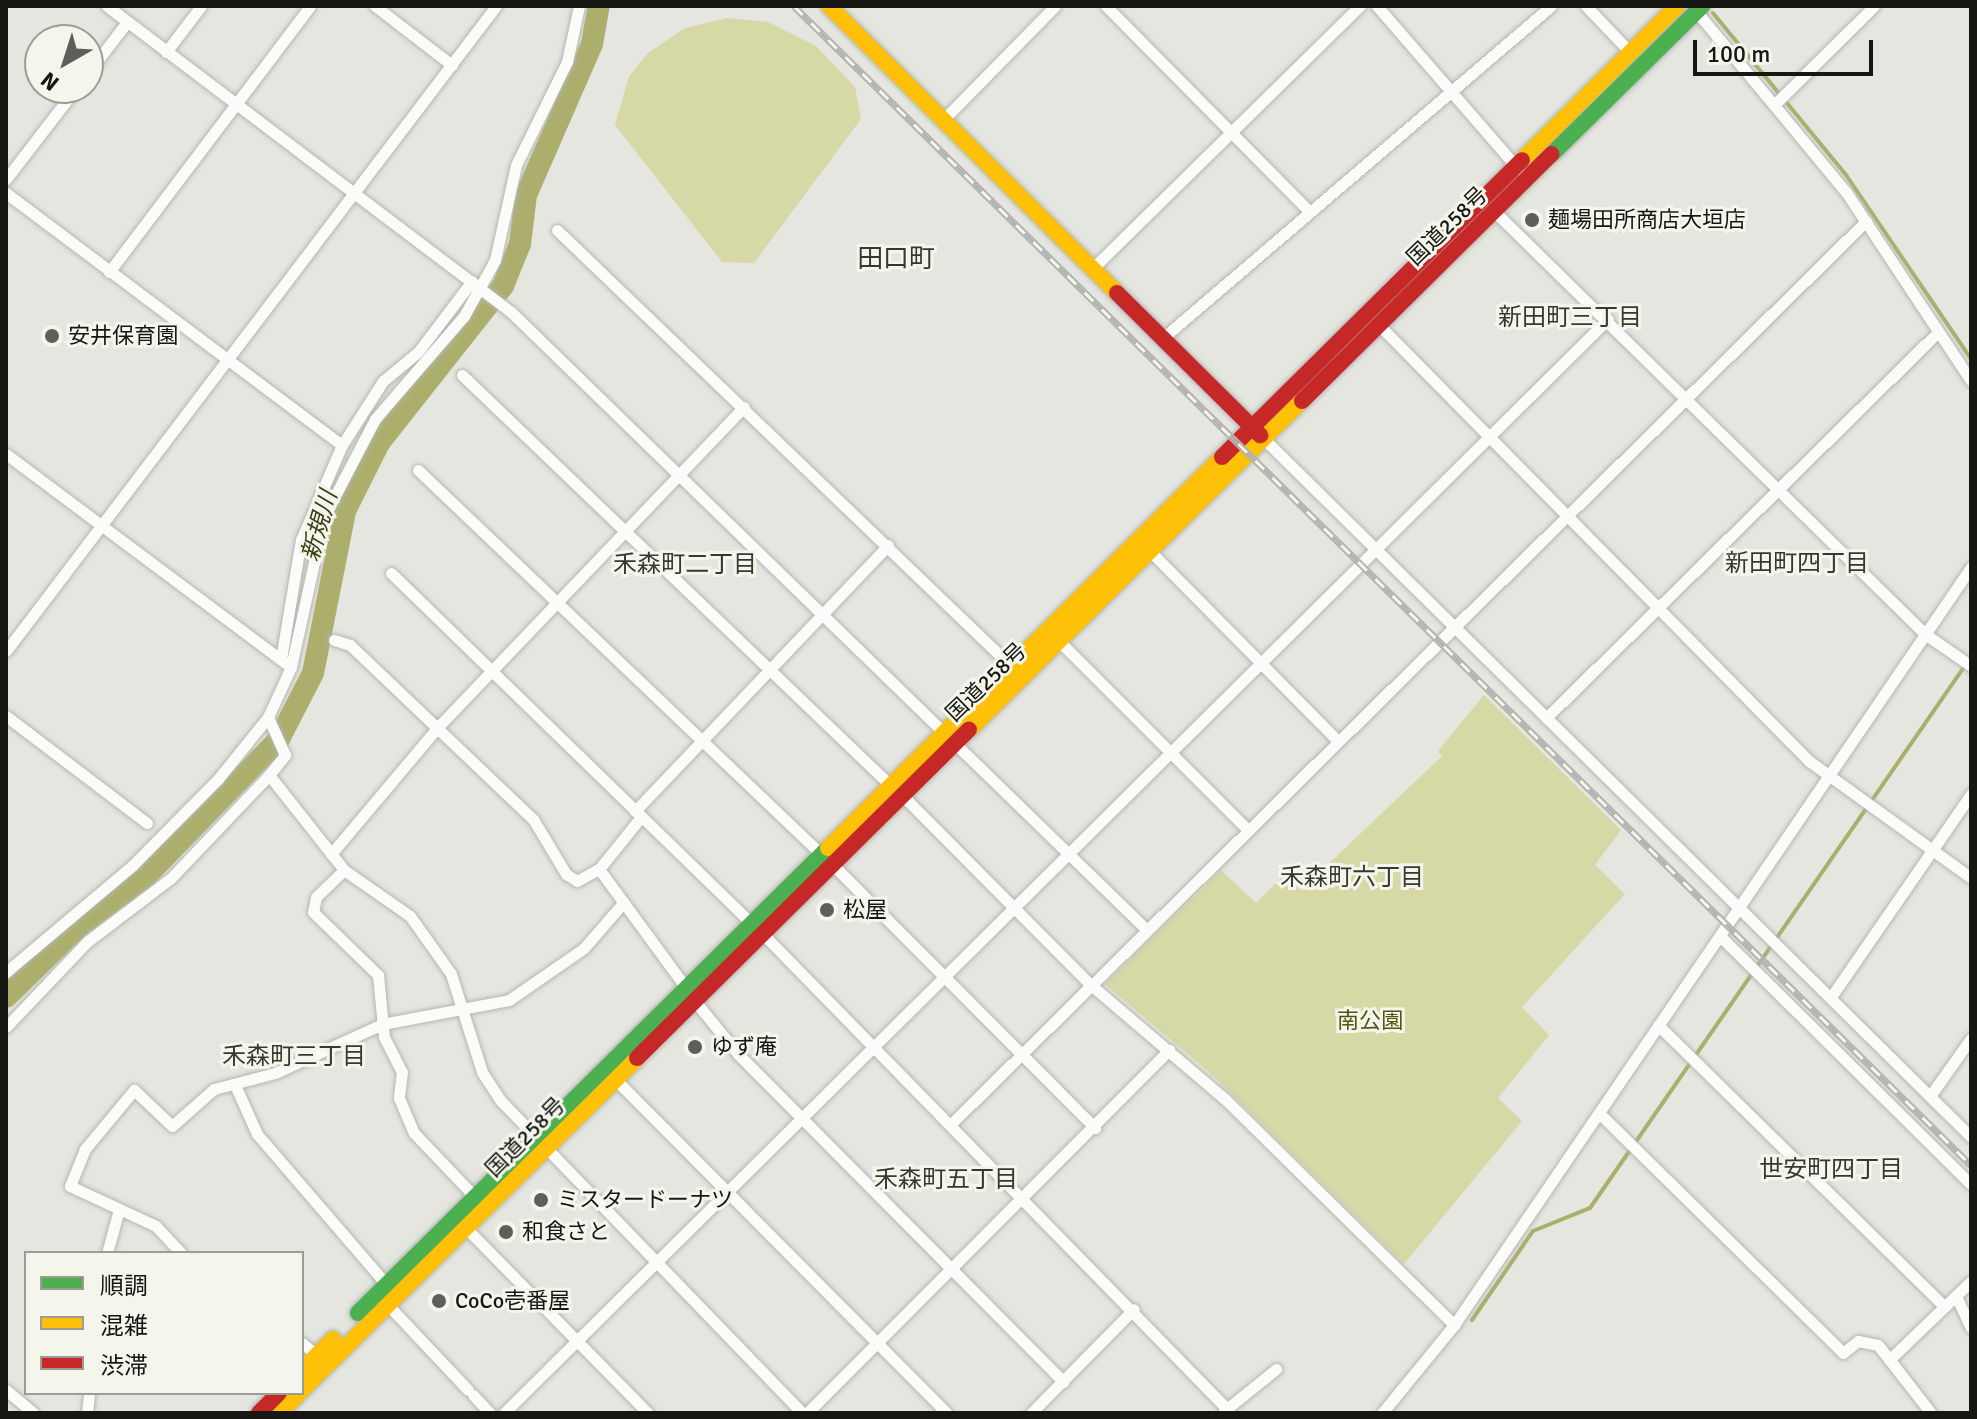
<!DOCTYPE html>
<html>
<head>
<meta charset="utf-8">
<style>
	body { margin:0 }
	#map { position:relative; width:1977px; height:1419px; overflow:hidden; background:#e5e6e0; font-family:Signika,"Noto Sans JP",sans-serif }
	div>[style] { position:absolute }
	.green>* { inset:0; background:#d6d9a5 }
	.stream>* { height:4px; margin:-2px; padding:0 2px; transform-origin:2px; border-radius:2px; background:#acaf6c }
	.river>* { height:22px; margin:-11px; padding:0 11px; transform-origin:11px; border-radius:11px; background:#acaf6c }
	.roads { filter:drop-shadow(0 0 2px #b5b6b1) drop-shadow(0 0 2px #b5b6b1) }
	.street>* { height:11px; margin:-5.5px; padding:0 5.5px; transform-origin:5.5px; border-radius:5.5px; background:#fbfbfa }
	.fast>* { height:16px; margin:-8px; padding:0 8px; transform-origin:8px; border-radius:8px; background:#4caf50 }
	.slow>* { height:16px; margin:-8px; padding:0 8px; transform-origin:8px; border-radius:8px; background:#ffc107 }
	.jam>* { height:16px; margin:-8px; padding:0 8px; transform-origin:8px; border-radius:8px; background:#c62828 }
	.rail>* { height:7px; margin-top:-3.5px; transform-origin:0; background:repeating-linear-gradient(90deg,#f4f5eb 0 12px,#b3b3b2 0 24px); box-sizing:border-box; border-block:2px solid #b3b3b2 }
	.dots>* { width:22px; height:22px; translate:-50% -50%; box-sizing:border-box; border:4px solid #f4f5eb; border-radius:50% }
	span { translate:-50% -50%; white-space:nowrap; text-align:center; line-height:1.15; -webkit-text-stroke:6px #f4f5eb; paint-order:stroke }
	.poi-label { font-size:22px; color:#161613 }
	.left { translate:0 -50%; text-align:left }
	.street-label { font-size:22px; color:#161613 }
	.park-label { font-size:22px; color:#535510 }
	.neighbourhood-label { font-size:24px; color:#383830 }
	.water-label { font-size:24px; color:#3c3e17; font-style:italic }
	.quarter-label { font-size:26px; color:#383830 }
	.frame { position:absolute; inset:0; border:8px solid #161613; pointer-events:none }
	.legend { position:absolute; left:24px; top:1251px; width:280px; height:144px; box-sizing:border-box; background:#f4f5eb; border:2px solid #9b9c95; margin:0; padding:10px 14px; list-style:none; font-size:24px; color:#161613 }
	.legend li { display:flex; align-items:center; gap:16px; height:40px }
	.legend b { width:40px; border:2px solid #9b9c95 }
	.north { position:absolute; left:24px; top:24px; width:80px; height:80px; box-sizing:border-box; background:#f4f5eb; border:2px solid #9b9c95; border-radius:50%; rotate:219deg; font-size:22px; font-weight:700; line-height:32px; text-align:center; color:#161613 }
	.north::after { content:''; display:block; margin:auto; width:28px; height:36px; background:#5e5f5b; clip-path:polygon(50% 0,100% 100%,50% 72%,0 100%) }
	.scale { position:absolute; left:1693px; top:40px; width:180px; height:36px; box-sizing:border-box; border:4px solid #161613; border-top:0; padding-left:10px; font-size:24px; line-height:28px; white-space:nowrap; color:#161613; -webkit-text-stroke:6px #f4f5eb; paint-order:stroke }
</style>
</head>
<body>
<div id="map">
	<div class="green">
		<div style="clip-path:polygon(728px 18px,768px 22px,816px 46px,855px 87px,861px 119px,754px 263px,722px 262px,615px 125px,629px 76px,648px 53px,685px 28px)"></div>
		<div style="clip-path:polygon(1484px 695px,1621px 830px,1595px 865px,1625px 894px,1522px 1007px,1549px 1035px,1498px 1098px,1522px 1121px,1404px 1264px,1209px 1072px,1105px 984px,1221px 870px,1256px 903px,1283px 876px,1301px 890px,1442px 756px,1438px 751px)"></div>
	</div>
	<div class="stream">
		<div style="left:1713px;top:13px;width:210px;rotate:50.6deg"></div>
		<div style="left:1846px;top:175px;width:222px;rotate:55.8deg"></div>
		<div style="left:1472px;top:1320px;width:108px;rotate:-55.6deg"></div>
		<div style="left:1533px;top:1231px;width:61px;rotate:-22deg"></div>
		<div style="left:1590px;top:1208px;width:670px;rotate:-55.34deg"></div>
	</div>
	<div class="river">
		<div style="left:6px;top:997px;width:100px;rotate:-44.2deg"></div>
		<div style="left:78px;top:927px;width:85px;rotate:-36.9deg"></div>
		<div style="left:146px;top:876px;width:191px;rotate:-45.8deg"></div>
		<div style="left:279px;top:739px;width:74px;rotate:-62.7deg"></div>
		<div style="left:313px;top:673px;width:165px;rotate:-78.8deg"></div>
		<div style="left:345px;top:511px;width:76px;rotate:-63.4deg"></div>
		<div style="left:379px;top:443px;width:200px;rotate:-51.7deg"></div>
		<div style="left:503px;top:286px;width:45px;rotate:-68deg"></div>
		<div style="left:520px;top:244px;width:49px;rotate:-83deg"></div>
		<div style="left:526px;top:195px;width:165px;rotate:-66.4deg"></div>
		<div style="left:592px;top:44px;width:39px;rotate:-80deg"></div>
	</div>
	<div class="roads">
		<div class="street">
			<div style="left:107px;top:6px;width:507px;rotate:37.14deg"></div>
			<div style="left:511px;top:312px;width:887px;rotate:44.18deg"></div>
			<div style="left:375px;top:6px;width:97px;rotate:37.5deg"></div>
			<div style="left:1106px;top:6px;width:289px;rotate:45.3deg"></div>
			<div style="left:1377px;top:6px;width:216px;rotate:49.1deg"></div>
			<div style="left:1586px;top:6px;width:64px;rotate:46.3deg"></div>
			<div style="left:1696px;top:11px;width:235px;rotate:50.4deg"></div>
			<div style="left:1846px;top:192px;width:227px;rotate:56.5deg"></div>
			<div style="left:166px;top:52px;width:58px;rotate:-52.7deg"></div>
			<div style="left:88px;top:73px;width:64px;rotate:-52.6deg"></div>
			<div style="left:1777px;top:102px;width:136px;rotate:-44.7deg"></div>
			<div style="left:944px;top:119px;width:158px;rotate:-45.5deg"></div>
			<div style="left:6px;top:179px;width:115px;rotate:-52.4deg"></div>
			<div style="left:6px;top:193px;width:420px;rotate:36.9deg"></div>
			<div style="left:1494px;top:211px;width:604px;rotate:44.46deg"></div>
			<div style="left:1925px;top:634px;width:56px;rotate:34.8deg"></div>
			<div style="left:557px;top:230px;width:628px;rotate:43.84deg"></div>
			<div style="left:1095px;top:266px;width:371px;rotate:-44.5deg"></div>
			<div style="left:109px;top:272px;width:333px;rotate:-52.9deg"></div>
			<div style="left:1378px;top:324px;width:614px;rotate:45.4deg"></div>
			<div style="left:1809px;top:761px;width:200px;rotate:35.8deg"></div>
			<div style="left:1164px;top:337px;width:509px;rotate:-40.54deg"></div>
			<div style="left:462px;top:375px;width:591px;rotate:43.77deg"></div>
			<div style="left:1264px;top:439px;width:994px;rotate:44.63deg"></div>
			<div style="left:6px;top:454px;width:356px;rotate:36.8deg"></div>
			<div style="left:291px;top:667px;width:55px;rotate:114.7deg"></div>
			<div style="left:268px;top:717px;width:80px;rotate:128.9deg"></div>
			<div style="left:218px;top:779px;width:121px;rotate:134.7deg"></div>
			<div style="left:133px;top:865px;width:166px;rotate:139.9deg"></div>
			<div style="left:418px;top:470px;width:557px;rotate:43.62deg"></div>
			<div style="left:1150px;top:551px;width:267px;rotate:45.3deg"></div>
			<div style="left:391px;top:573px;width:502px;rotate:44.19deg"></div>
			<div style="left:334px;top:640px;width:17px;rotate:17deg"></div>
			<div style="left:350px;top:645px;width:253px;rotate:43.6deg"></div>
			<div style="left:533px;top:819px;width:64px;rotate:59deg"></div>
			<div style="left:566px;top:874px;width:13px;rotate:32deg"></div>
			<div style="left:577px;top:881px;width:25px;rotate:-29deg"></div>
			<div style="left:1059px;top:641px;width:267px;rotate:45deg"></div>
			<div style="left:6px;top:651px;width:810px;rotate:-52.78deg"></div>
			<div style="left:281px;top:659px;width:121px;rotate:-80.5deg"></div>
			<div style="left:301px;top:540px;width:103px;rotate:-66.7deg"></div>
			<div style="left:342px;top:445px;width:76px;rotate:-57.4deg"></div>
			<div style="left:383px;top:381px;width:45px;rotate:-39.6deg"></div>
			<div style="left:418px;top:352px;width:89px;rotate:-52.7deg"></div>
			<div style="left:291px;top:667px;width:154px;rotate:-77.6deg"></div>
			<div style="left:324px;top:517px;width:110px;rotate:-62.5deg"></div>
			<div style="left:375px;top:419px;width:136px;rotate:-49.2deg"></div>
			<div style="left:464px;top:316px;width:64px;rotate:-61deg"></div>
			<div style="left:495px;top:260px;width:97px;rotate:-77.5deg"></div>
			<div style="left:516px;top:165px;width:115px;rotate:-63.7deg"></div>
			<div style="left:567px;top:62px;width:57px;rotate:-77.9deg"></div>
			<div style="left:6px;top:716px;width:177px;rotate:37.2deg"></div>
			<div style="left:1546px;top:718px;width:550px;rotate:-44.56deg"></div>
			<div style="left:269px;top:775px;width:121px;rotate:51.7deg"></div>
			<div style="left:344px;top:870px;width:80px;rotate:34.9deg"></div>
			<div style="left:410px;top:916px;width:71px;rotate:54.7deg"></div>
			<div style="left:451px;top:974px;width:103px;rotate:72.4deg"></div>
			<div style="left:482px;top:1072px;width:33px;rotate:57deg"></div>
			<div style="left:500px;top:1100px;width:435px;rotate:46deg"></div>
			<div style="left:903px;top:796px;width:268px;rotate:45.2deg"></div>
			<div style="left:1092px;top:986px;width:175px;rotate:40.4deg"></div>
			<div style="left:1225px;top:1099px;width:322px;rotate:44.6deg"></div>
			<div style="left:635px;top:811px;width:367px;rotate:-46.4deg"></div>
			<div style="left:641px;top:817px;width:67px;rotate:128.9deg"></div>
			<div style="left:599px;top:869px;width:147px;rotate:53.8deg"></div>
			<div style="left:331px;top:854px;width:165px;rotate:-49.9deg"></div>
			<div style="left:437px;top:728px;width:444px;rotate:-46.3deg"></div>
			<div style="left:832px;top:864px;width:373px;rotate:45.1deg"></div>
			<div style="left:344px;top:870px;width:39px;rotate:136deg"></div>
			<div style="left:316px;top:897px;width:15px;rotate:101deg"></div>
			<div style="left:313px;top:912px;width:91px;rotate:44.1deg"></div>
			<div style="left:378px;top:975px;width:62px;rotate:84.5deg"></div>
			<div style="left:384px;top:1037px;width:39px;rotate:63deg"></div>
			<div style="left:402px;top:1072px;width:26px;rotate:97deg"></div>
			<div style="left:399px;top:1098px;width:38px;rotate:67deg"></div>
			<div style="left:414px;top:1133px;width:87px;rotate:46.4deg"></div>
			<div style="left:762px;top:933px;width:665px;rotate:45.67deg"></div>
			<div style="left:1720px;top:936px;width:353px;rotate:44.7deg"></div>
			<div style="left:1831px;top:997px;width:247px;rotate:-55.4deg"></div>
			<div style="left:694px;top:1000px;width:70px;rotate:50.8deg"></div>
			<div style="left:738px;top:1054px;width:462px;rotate:45.2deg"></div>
			<div style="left:1658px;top:1025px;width:401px;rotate:44.5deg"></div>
			<div style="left:6px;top:1027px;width:119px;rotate:-46.4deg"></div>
			<div style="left:88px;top:941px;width:104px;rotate:-37.2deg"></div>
			<div style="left:171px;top:878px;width:142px;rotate:-46.4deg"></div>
			<div style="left:269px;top:775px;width:26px;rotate:-51deg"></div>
			<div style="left:285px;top:755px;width:42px;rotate:-114.1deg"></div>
			<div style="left:615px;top:1079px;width:471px;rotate:45.2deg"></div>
			<div style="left:235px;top:1085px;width:54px;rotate:65.8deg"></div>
			<div style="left:257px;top:1134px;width:199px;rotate:49.3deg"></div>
			<div style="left:1930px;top:1096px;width:71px;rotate:-54.7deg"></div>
			<div style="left:1599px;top:1113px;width:342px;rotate:44.5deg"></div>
			<div style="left:1843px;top:1353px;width:19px;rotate:-39deg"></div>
			<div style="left:1858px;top:1341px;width:20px;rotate:11deg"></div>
			<div style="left:1878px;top:1345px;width:86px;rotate:52.1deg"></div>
			<div style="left:952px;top:1123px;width:1284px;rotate:-44.62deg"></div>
			<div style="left:465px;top:1227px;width:261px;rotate:45.5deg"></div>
			<div style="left:107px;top:1253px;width:41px;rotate:-74.6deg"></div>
			<div style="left:181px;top:1253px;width:37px;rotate:-133deg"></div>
			<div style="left:156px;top:1226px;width:95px;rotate:-155.1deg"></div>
			<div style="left:70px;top:1186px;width:40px;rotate:-68deg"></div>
			<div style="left:85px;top:1149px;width:77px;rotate:-50.3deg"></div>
			<div style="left:134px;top:1090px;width:52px;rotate:43.5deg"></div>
			<div style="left:172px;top:1126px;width:56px;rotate:-41.4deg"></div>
			<div style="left:214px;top:1089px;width:63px;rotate:-14.7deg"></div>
			<div style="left:275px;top:1073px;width:118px;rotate:-24.6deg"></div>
			<div style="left:382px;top:1024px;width:129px;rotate:-10.7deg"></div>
			<div style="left:509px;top:1000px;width:91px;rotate:-34.7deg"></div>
			<div style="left:584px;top:948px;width:60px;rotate:-49.1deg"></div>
			<div style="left:1956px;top:1296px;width:35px;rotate:65deg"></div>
			<div style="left:387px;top:1304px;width:118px;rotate:46.7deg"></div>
			<div style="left:302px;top:1343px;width:19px;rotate:39deg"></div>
			<div style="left:1889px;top:1360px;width:114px;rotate:-43.9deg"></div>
			<div style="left:6px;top:1390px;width:35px;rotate:40deg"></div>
			<div style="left:473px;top:1395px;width:25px;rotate:47deg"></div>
			<div style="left:1224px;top:1411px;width:67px;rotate:-38.9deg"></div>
			<div style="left:87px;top:1413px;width:20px;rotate:-84deg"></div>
			<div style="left:504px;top:1413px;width:1554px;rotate:-44.74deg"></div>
			<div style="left:807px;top:1413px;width:513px;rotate:-45.08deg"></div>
			<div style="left:1031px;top:1413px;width:146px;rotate:-45.3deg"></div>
			<div style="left:1382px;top:1413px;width:114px;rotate:-50.7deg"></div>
			<div style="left:1454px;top:1325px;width:918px;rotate:-55.7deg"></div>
		</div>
		<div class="fast">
			<div style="left:1552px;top:154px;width:211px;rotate:-44.6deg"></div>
			<div style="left:358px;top:1313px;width:661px;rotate:-44.69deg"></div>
		</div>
		<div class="slow">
			<div style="left:829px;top:6px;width:407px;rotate:44.9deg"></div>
			<div style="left:1522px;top:160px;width:218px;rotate:-44.8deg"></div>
			<div style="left:969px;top:730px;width:468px;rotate:-44.7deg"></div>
			<div style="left:828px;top:848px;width:555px;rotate:-44.78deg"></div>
			<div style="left:302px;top:1370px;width:44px;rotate:-45deg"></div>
			<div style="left:302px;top:1390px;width:472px;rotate:-44.7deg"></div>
			<div style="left:280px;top:1413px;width:28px;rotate:-46deg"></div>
		</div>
		<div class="jam">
			<div style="left:1117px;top:293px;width:202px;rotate:44.8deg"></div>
			<div style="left:1302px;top:401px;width:351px;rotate:-44.7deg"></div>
			<div style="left:1222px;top:457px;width:422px;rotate:-44.7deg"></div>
			<div style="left:637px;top:1058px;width:467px;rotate:-44.7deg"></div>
			<div style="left:259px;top:1413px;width:28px;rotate:-45deg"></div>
		</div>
	</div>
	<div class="rail">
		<div style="left:794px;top:6px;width:1652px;rotate:44.56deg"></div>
	</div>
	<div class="dots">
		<div style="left:1532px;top:220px;background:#5e5f5b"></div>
		<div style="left:52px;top:336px;background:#5e5f5b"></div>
		<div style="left:827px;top:910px;background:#5e5f5b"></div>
		<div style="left:695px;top:1047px;background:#5e5f5b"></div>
		<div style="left:541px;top:1200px;background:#5e5f5b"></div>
		<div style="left:506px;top:1232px;background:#5e5f5b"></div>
		<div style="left:439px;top:1301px;background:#5e5f5b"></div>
	</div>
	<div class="poi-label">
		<span class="left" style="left:1548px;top:220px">麺場田所商店大垣店</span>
		<span class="left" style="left:68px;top:336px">安井保育園</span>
		<span class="left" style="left:843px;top:910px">松屋</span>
		<span class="left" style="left:711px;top:1047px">ゆず庵</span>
		<span class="left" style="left:557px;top:1200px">ミスタードーナツ</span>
		<span class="left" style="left:522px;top:1232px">和食さと</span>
		<span class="left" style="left:455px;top:1301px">CoCo壱番屋</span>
	</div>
	<div class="street-label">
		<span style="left:1447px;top:226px;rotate:-44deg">国道258号</span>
		<span style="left:986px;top:682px;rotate:-44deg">国道258号</span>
		<span style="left:525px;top:1137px;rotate:-45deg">国道258号</span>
	</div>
	<div class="park-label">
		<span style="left:1370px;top:1021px">南公園</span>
	</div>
	<div class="neighbourhood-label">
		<span style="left:1570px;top:318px">新田町三丁目</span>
		<span style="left:1797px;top:564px">新田町四丁目</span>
		<span style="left:685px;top:565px">禾森町二丁目</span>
		<span style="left:1352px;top:878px">禾森町六丁目</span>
		<span style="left:294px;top:1057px">禾森町三丁目</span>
		<span style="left:1831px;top:1170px">世安町四丁目</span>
		<span style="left:946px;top:1180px">禾森町五丁目</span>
	</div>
	<div class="water-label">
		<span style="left:320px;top:526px;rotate:-74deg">新規川</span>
	</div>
	<div class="quarter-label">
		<span style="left:896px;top:260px">田口町</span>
	</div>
	<div class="frame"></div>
	<ul class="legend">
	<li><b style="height:10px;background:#4caf50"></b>順調</li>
	<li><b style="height:10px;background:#ffc107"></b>混雑</li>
	<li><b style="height:10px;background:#c62828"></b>渋滞</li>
	</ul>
	<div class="north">N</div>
	<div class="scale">100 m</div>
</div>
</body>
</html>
